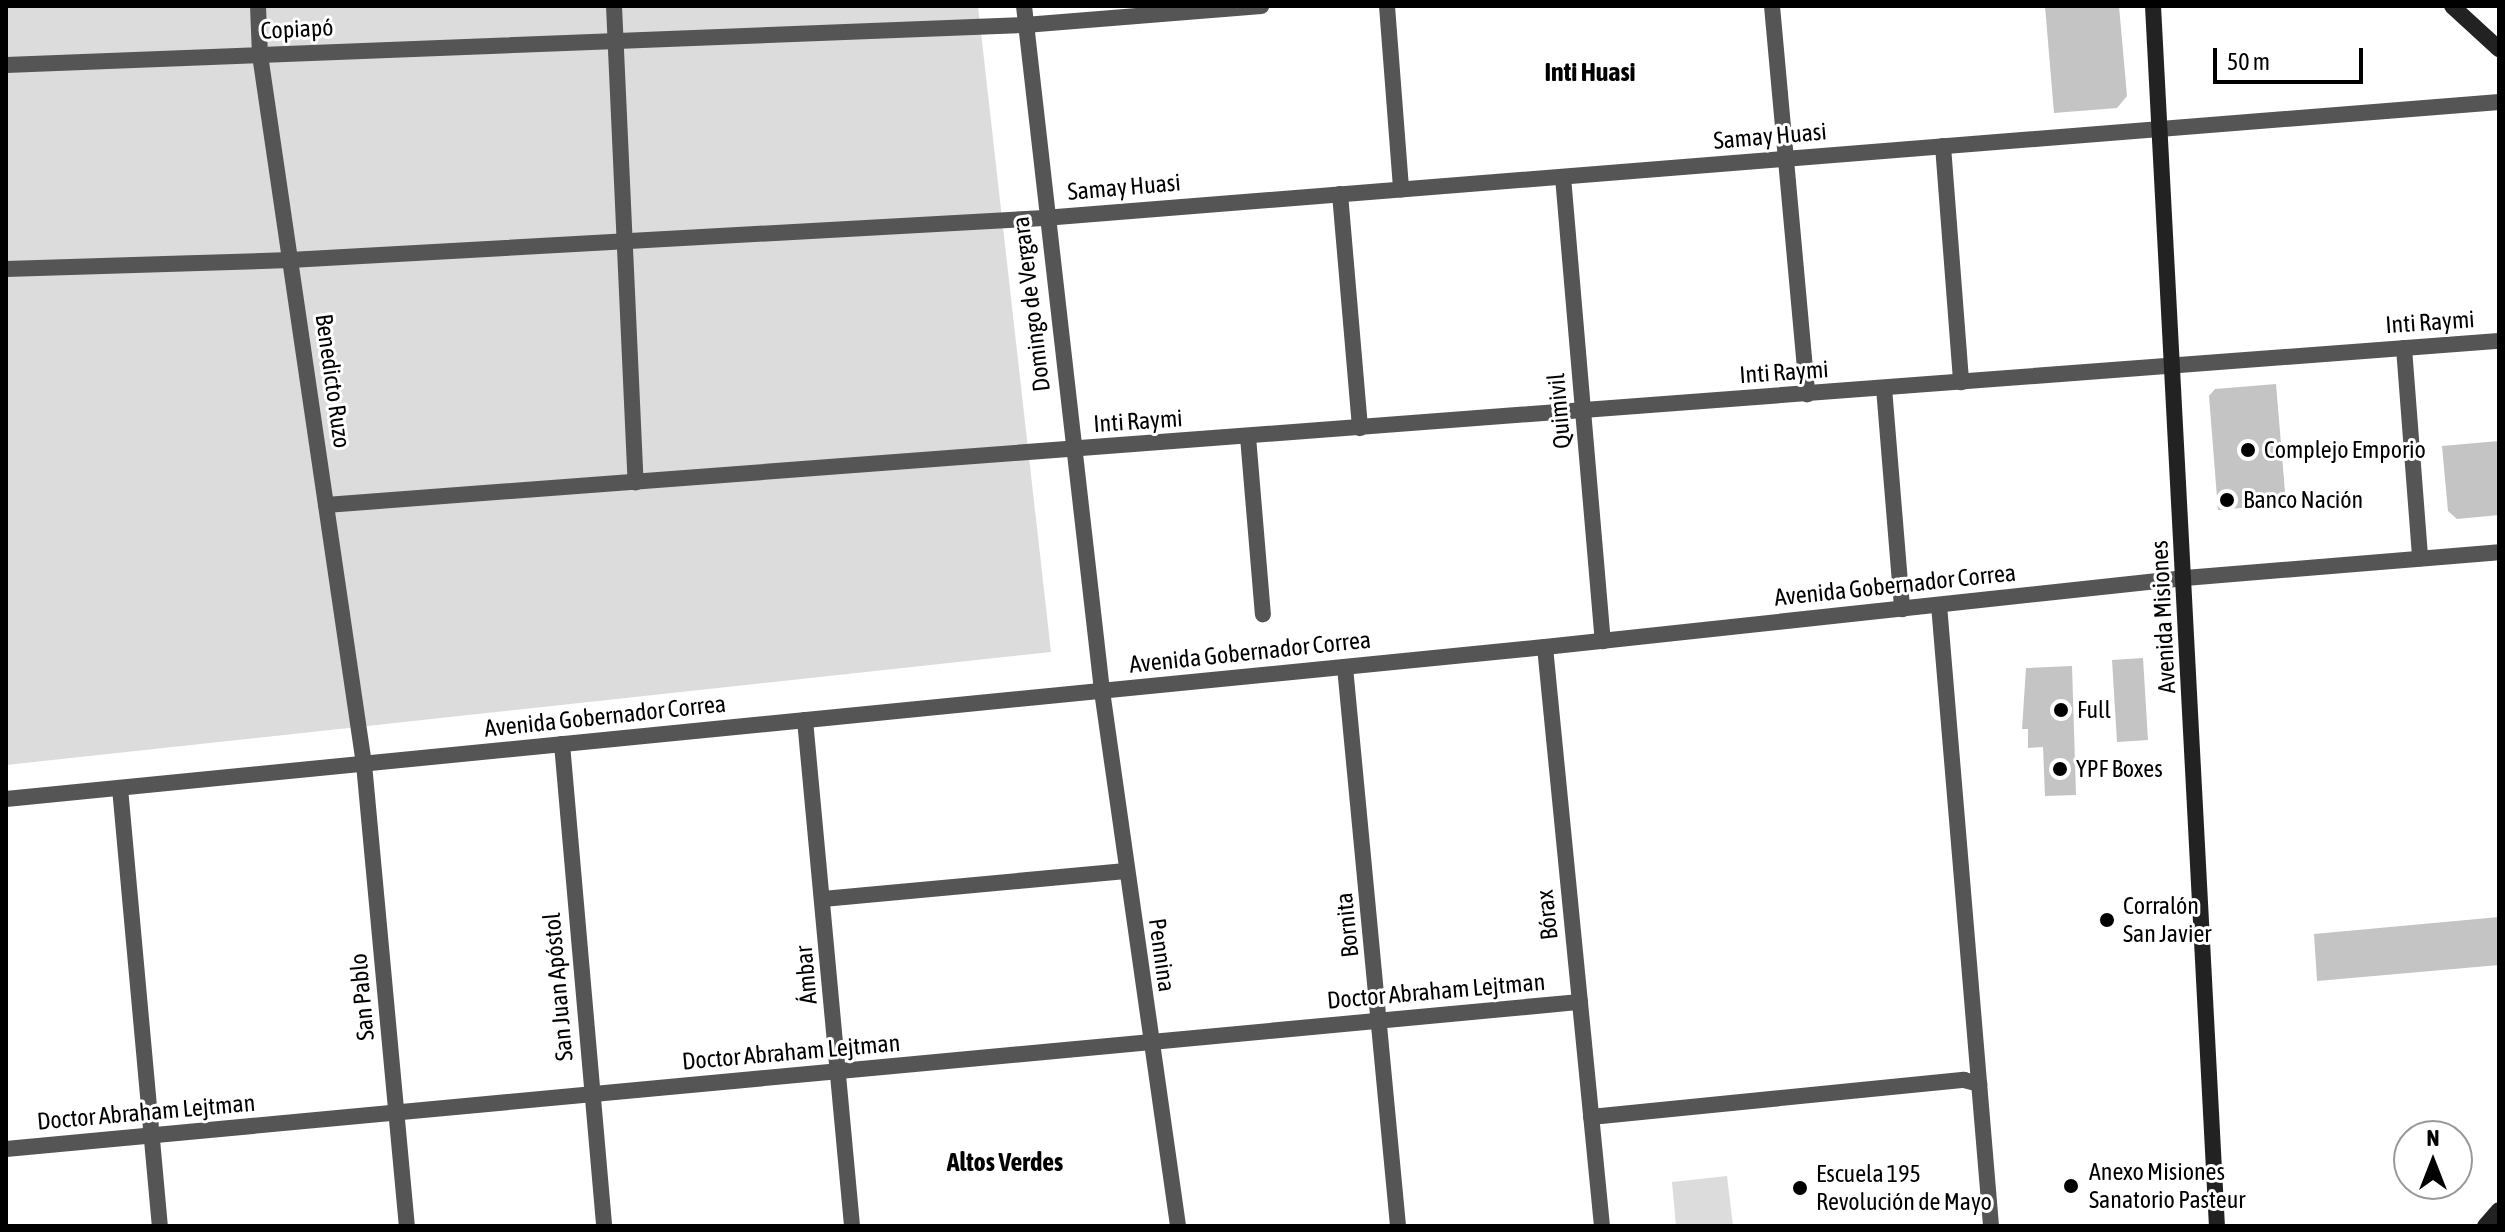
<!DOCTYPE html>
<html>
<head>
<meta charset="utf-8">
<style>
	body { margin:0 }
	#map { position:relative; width:2505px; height:1232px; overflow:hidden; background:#fff; font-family:"Asap Condensed",sans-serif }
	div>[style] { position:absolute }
	.green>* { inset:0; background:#dcdcdc }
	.building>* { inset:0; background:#c4c4c4 }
	.street>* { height:16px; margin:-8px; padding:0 8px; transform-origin:8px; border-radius:8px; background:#555 }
	.secondary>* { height:16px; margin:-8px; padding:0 8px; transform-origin:8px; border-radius:8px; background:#222 }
	.dots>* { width:22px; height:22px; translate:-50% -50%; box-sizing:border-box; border:4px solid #fff; border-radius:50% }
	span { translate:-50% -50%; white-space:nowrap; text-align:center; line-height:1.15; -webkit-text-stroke:6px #fff; paint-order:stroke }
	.street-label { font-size:24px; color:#000 }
	.poi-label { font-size:24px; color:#000 }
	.left { translate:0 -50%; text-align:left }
	.neighbourhood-label { font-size:26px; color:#000; font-weight:700 }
	.frame { position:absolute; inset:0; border:8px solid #000; pointer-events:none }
	.north { position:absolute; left:2393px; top:1120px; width:80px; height:80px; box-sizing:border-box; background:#fff; border:2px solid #999; border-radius:50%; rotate:0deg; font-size:22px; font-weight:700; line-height:32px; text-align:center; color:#000 }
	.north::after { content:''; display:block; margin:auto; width:28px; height:36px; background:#000; clip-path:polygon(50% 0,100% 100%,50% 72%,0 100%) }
	.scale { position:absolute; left:2213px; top:48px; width:150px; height:36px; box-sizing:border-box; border:4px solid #000; border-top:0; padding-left:10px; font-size:24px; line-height:28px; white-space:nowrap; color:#000; -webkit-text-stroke:6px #fff; paint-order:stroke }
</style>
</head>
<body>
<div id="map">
	<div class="green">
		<div style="clip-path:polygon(6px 6px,978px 6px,1051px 652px,6px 765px)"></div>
		<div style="clip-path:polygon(1727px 1176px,1733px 1226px,1676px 1226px,1672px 1182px)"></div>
	</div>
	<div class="building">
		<div style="clip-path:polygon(2045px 6px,2119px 6px,2127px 96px,2117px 108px,2054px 113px)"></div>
		<div style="clip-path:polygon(2276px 384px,2286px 504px,2218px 510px,2209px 396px,2215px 389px)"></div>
		<div style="clip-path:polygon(2499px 441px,2499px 515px,2457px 519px,2448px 511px,2442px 446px)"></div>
		<div style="clip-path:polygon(2143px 658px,2148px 740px,2117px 742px,2112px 660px)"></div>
		<div style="clip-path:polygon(2072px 666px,2076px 795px,2045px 796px,2043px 747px,2028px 748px,2028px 729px,2022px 729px,2026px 668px)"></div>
		<div style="clip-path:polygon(2499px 917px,2499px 965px,2317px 981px,2314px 934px)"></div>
	</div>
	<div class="street">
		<div style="left:258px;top:6px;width:49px;rotate:87.7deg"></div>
		<div style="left:260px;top:55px;width:717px;rotate:81.66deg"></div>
		<div style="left:364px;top:764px;width:464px;rotate:84.7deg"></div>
		<div style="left:614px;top:6px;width:477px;rotate:87.4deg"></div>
		<div style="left:1024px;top:6px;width:689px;rotate:83.5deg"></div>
		<div style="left:1102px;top:691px;width:540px;rotate:81.91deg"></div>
		<div style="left:1387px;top:6px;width:184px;rotate:85.6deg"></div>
		<div style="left:1772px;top:6px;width:390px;rotate:84.8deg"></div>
		<div style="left:6px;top:65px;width:1020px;rotate:-2.25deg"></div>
		<div style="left:1025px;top:25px;width:237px;rotate:-4.6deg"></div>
		<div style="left:1943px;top:146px;width:237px;rotate:85.6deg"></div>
		<div style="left:1563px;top:177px;width:466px;rotate:85.1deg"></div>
		<div style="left:1340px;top:194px;width:235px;rotate:85.1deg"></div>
		<div style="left:6px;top:269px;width:284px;rotate:-1.8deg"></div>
		<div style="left:290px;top:260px;width:755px;rotate:-3.19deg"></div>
		<div style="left:1044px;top:218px;width:1460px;rotate:-4.56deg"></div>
		<div style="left:2404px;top:348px;width:211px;rotate:85.6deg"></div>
		<div style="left:1884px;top:388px;width:222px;rotate:85.3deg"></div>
		<div style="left:1248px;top:437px;width:178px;rotate:85.2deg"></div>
		<div style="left:326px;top:505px;width:2179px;rotate:-4.32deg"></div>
		<div style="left:1939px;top:605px;width:623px;rotate:85.21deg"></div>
		<div style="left:1545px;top:647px;width:582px;rotate:84.38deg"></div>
		<div style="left:1345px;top:667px;width:562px;rotate:84.58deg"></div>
		<div style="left:805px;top:720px;width:508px;rotate:84.69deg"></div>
		<div style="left:562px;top:744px;width:484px;rotate:85deg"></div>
		<div style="left:120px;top:788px;width:440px;rotate:84.8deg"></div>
		<div style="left:6px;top:799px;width:1546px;rotate:-5.64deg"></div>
		<div style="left:1545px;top:647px;width:644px;rotate:-6.15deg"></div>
		<div style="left:2185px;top:578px;width:315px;rotate:-4.7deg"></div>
		<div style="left:823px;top:899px;width:304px;rotate:-5.3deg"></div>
		<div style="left:1591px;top:1117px;width:375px;rotate:-5.7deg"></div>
		<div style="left:1964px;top:1080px;width:16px;rotate:15deg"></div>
		<div style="left:6px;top:1149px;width:1581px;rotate:-5.34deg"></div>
	</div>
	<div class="secondary">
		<div style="left:2153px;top:6px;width:1222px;rotate:87deg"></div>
		<div style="left:2452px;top:6px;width:64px;rotate:42.5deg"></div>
		<div style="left:2485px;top:1226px;width:21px;rotate:-49deg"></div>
	</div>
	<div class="dots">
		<div style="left:2248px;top:450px;background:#000"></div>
		<div style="left:2227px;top:500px;background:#000"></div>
		<div style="left:2061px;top:710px;background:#000"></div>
		<div style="left:2060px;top:769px;background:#000"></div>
		<div style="left:2107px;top:920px;background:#000"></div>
		<div style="left:2071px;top:1186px;background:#000"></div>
		<div style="left:1800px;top:1188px;background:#000"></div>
	</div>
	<div class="street-label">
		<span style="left:297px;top:29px;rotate:-3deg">Copiapó</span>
		<span style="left:1770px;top:136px;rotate:-5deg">Samay Huasi</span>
		<span style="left:1124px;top:187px;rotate:-5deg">Samay Huasi</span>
		<span style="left:1031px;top:304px;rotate:-97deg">Domingo de Vergara</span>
		<span style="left:2430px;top:322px;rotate:-4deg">Inti Raymi</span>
		<span style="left:1784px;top:372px;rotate:-4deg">Inti Raymi</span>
		<span style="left:333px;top:381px;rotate:82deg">Benedicto Ruzo</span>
		<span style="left:1559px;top:411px;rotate:-95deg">Quimivil</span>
		<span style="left:1138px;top:421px;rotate:-4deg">Inti Raymi</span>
		<span style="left:1895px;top:585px;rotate:-6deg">Avenida Gobernador Correa</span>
		<span style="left:2163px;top:617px;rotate:-93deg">Avenida Misiones</span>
		<span style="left:1250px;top:652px;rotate:-6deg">Avenida Gobernador Correa</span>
		<span style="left:605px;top:716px;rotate:-6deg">Avenida Gobernador Correa</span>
		<span style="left:1547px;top:915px;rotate:-96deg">Bórax</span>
		<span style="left:1347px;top:925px;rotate:-96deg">Bornita</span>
		<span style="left:1162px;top:955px;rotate:82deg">Pennina</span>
		<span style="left:806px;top:975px;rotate:-95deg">Ámbar</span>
		<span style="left:558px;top:987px;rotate:-95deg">San Juan Apóstol</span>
		<span style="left:1436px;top:991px;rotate:-5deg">Doctor Abraham Lejtman</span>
		<span style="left:362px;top:997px;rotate:-95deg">San Pablo</span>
		<span style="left:791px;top:1052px;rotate:-5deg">Doctor Abraham Lejtman</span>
		<span style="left:146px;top:1112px;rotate:-5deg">Doctor Abraham Lejtman</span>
	</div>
	<div class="poi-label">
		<span class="left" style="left:2264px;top:450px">Complejo Emporio</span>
		<span class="left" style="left:2243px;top:500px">Banco Nación</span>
		<span class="left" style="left:2077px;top:710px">Full</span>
		<span class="left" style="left:2076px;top:769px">YPF Boxes</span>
		<span class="left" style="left:2123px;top:920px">Corralón<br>San Javier</span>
		<span class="left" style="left:2089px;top:1186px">Anexo Misiones<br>Sanatorio Pasteur</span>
		<span class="left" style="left:1816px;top:1188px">Escuela 195<br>Revolución de Mayo</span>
	</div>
	<div class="neighbourhood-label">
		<span style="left:1590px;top:73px">Inti Huasi</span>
		<span style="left:1005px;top:1163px">Altos Verdes</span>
	</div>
	<div class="frame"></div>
	<div class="north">N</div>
	<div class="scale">50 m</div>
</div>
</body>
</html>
